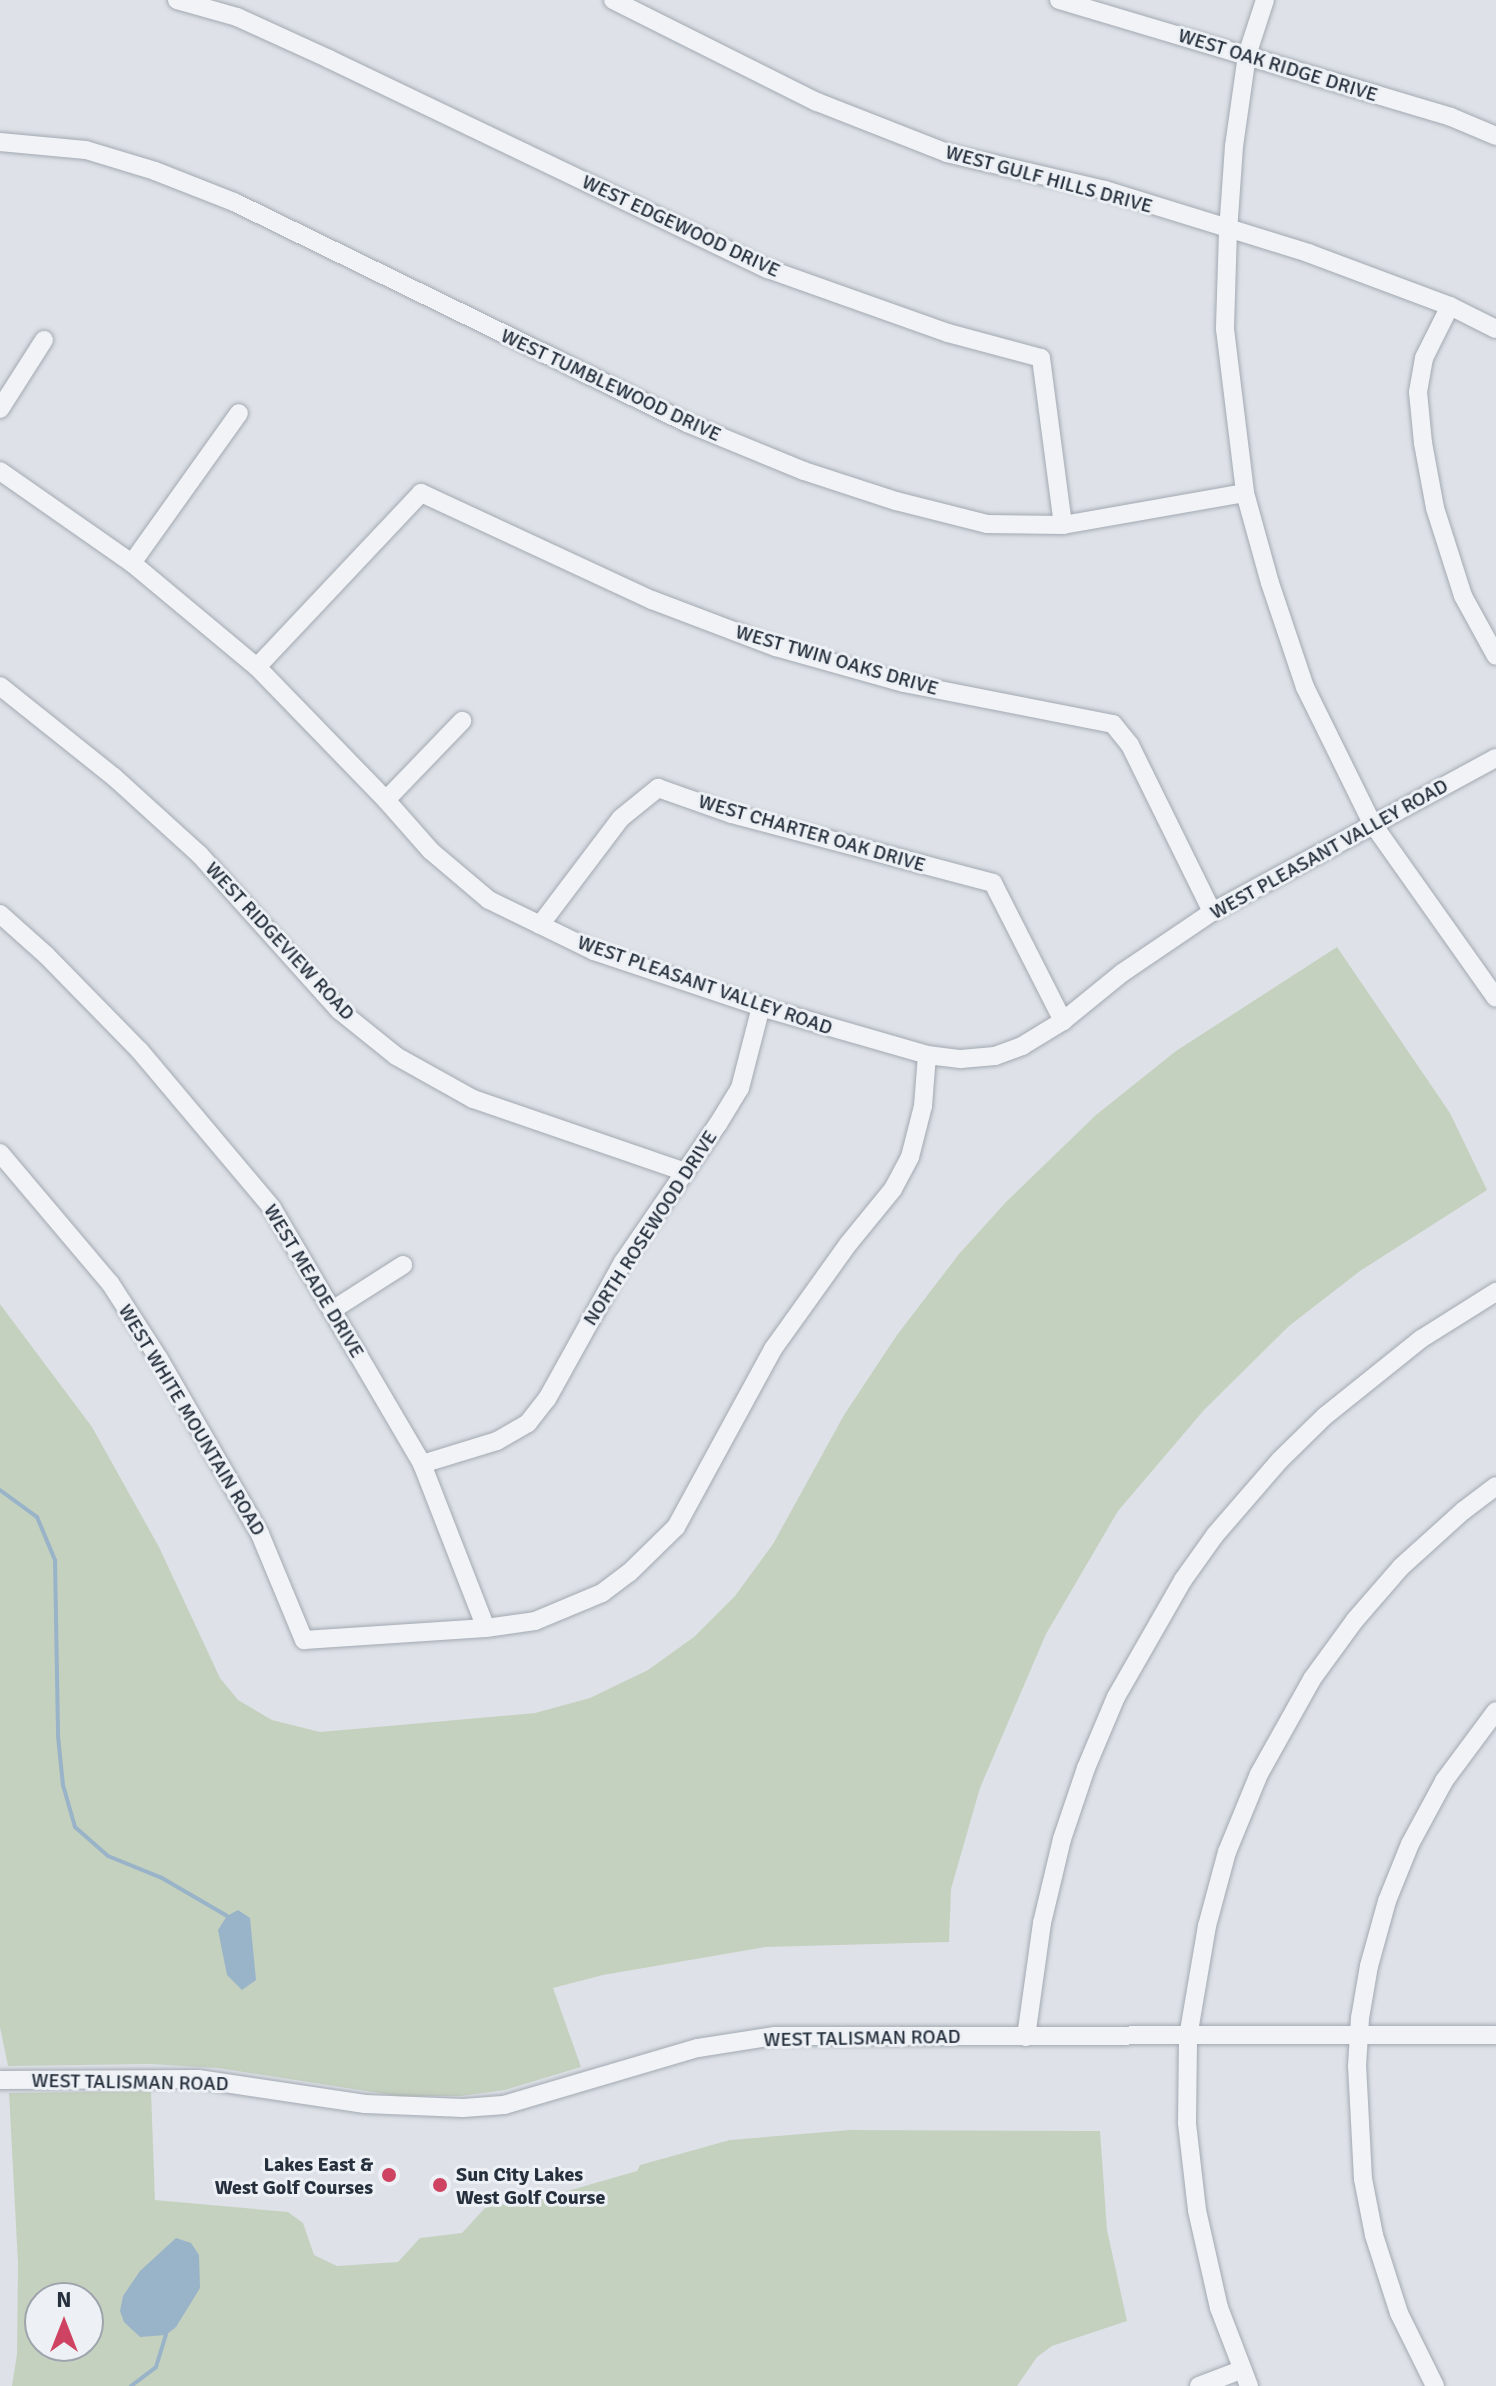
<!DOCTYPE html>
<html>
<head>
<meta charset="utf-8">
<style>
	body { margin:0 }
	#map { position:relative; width:1496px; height:2386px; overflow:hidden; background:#dee2e8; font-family:Signika,sans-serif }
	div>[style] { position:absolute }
	.green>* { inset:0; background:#c5d1bf }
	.water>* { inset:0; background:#99b3c8 }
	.stream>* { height:4px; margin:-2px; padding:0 2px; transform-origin:2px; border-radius:2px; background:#99b3c8 }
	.roads { filter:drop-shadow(0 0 2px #a3a9b2) drop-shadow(0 0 2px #a3a9b2) }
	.minor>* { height:18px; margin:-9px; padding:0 9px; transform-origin:9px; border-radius:9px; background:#f1f3f6 }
	.dots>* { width:22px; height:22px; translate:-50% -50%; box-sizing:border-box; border:4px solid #edf1f5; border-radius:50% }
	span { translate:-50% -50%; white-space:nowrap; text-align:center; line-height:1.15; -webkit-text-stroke:6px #edf1f5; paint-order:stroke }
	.street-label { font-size:20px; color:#27313e }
	.poi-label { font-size:20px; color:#27313e; font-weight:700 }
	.right { translate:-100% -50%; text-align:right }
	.left { translate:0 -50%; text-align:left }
	.north { position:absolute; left:24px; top:2282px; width:80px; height:80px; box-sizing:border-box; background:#edf1f5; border:2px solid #9ea4ac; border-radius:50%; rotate:0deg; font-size:22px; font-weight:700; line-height:32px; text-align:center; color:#27313e }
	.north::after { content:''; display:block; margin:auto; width:28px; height:36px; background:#cd4361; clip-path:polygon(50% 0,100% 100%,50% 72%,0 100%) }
</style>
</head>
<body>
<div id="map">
	<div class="green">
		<div style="clip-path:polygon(1337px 947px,1450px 1113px,1487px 1190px,1360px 1271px,1289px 1326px,1204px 1410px,1118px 1511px,1046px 1634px,980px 1788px,951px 1889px,949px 1942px,765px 1947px,603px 1975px,553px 1988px,581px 2067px,505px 2090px,461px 2096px,398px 2096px,218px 2068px,150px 2064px,8px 2066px,0 2027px,0 1304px,92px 1427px,159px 1547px,220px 1678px,238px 1700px,272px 1720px,320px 1732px,535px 1713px,590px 1698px,648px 1670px,694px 1637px,735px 1596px,773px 1544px,844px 1415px,897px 1335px,959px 1254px,1006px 1202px,1096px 1115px,1176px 1051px)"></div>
		<div style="clip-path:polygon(evenodd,151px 2091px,155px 2200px,288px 2212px,303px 2223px,314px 2255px,337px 2266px,398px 2262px,420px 2238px,462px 2233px,485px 2208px,557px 2194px,637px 2171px,640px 2165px,730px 2140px,850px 2130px,1100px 2131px,1107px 2230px,1127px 2321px,1052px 2346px,1037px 2357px,1017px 2386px,12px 2386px,17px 2354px,18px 2264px,9px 2093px,151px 2091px,40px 2298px,88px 2298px,88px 2346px,40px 2346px,40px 2298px)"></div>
	</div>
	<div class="water">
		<div style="clip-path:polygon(238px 1910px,250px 1918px,256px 1980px,242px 1990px,227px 1975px,218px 1930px,227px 1916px)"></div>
		<div style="clip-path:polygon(176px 2238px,191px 2243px,199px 2255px,200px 2288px,176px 2327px,166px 2335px,140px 2337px,124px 2322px,120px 2311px,123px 2296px,140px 2271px)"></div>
	</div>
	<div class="stream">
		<div style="left:0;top:1490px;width:46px;rotate:36.1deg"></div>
		<div style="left:37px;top:1517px;width:47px;rotate:67.3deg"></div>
		<div style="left:55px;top:1560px;width:176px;rotate:89deg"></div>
		<div style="left:58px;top:1736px;width:49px;rotate:84.2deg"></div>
		<div style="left:63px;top:1785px;width:44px;rotate:74.1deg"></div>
		<div style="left:75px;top:1827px;width:44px;rotate:41.3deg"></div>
		<div style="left:108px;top:1856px;width:58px;rotate:22.2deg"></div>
		<div style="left:162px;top:1878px;width:75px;rotate:30.3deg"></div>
		<div style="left:131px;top:2386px;width:31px;rotate:-37deg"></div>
		<div style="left:156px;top:2367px;width:34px;rotate:-73deg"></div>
	</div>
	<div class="roads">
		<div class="minor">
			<div style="left:177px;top:0;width:62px;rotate:15.8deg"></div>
			<div style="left:237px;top:17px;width:101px;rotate:24.5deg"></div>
			<div style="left:329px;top:59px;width:487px;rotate:25.6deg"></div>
			<div style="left:768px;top:269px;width:191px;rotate:19.6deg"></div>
			<div style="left:948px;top:333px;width:96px;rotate:15deg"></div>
			<div style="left:1041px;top:358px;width:168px;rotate:82.5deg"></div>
			<div style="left:613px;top:0;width:228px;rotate:26.6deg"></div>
			<div style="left:817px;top:102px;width:140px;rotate:21.4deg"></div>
			<div style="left:947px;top:153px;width:162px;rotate:13.2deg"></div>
			<div style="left:1105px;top:190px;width:213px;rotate:17.2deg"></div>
			<div style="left:1308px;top:253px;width:152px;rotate:20.5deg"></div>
			<div style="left:1450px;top:306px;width:51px;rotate:26.6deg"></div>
			<div style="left:1059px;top:0;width:409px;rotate:16.6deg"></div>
			<div style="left:1451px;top:117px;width:49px;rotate:22.9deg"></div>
			<div style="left:1265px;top:0;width:58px;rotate:108.1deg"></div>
			<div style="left:1247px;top:55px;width:92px;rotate:98.1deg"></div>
			<div style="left:1234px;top:146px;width:85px;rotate:94deg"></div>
			<div style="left:1228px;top:231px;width:98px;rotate:91.8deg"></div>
			<div style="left:1225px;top:329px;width:165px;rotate:83deg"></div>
			<div style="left:1245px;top:493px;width:93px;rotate:74.5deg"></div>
			<div style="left:1270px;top:583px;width:110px;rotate:71.4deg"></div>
			<div style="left:1305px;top:687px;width:152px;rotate:63.8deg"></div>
			<div style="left:1372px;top:823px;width:214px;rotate:54.7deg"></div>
			<div style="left:0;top:142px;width:86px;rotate:5.3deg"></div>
			<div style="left:86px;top:150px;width:72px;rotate:16.9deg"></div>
			<div style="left:155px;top:171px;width:85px;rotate:21.4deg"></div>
			<div style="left:234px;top:202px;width:504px;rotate:26.01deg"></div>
			<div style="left:687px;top:423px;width:126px;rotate:22.3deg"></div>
			<div style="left:804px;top:471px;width:97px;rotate:18.1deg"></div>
			<div style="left:896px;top:501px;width:94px;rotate:14.2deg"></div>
			<div style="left:987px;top:524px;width:76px;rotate:0.8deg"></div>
			<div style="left:1063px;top:525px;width:185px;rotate:-10deg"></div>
			<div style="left:1450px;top:306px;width:58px;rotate:116.6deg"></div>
			<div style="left:1424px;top:358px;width:35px;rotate:100deg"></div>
			<div style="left:1418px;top:392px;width:51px;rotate:84.4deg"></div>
			<div style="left:1423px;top:443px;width:66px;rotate:79.5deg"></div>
			<div style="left:1435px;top:508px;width:92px;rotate:72.3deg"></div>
			<div style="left:1463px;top:596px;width:68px;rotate:61.2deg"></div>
			<div style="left:0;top:409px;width:82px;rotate:-57.5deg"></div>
			<div style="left:0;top:471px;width:161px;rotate:34.9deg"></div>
			<div style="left:132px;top:563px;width:163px;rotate:39.8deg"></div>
			<div style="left:257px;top:667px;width:185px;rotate:45.9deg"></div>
			<div style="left:386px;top:800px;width:68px;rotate:48.6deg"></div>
			<div style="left:431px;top:851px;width:76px;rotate:40.2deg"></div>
			<div style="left:489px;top:900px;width:117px;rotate:25.9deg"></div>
			<div style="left:594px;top:951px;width:176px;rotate:18.5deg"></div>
			<div style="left:761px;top:1007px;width:173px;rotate:16.1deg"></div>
			<div style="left:927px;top:1055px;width:34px;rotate:7deg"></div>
			<div style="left:961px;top:1059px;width:34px;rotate:-5deg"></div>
			<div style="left:995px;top:1056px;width:29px;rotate:-20deg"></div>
			<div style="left:1022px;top:1046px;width:48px;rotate:-31.4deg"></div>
			<div style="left:1063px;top:1021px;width:76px;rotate:-39.1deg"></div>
			<div style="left:1122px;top:973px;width:109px;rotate:-34.1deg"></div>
			<div style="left:1212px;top:912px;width:323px;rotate:-28.5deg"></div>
			<div style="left:132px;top:563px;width:184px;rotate:-54.5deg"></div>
			<div style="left:257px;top:667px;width:239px;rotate:-46.7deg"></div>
			<div style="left:421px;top:493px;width:255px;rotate:24.9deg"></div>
			<div style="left:652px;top:600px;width:133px;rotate:20.8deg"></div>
			<div style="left:776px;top:647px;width:133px;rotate:15.7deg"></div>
			<div style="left:904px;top:683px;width:213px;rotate:11.1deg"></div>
			<div style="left:1113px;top:724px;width:27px;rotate:51deg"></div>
			<div style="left:1130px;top:745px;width:186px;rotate:63.8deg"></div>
			<div style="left:0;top:686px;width:146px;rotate:38.6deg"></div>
			<div style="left:114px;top:777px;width:115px;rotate:42.2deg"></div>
			<div style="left:199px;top:854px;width:210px;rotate:48.1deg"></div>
			<div style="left:339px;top:1010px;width:73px;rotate:38.9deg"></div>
			<div style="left:396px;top:1056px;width:88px;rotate:29.2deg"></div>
			<div style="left:473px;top:1099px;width:224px;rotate:19deg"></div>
			<div style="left:386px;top:800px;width:110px;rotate:-46.1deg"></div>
			<div style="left:0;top:914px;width:62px;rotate:41.7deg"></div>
			<div style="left:46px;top:955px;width:134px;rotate:45.6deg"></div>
			<div style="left:140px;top:1051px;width:205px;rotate:49.9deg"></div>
			<div style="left:272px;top:1208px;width:297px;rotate:59.6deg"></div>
			<div style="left:422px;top:1464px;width:176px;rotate:68.7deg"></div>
			<div style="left:540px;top:925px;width:134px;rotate:-52.9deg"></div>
			<div style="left:621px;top:818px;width:48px;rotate:-39deg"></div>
			<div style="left:658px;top:788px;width:78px;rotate:19.4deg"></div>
			<div style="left:732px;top:814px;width:270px;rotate:14.8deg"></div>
			<div style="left:993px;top:883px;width:155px;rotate:63.1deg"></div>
			<div style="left:0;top:1153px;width:170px;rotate:49.8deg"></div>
			<div style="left:110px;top:1283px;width:90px;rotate:57.2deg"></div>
			<div style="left:159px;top:1359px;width:202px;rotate:60deg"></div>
			<div style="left:260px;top:1534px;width:115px;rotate:67.5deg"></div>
			<div style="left:304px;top:1640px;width:182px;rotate:-3.8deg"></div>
			<div style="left:486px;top:1628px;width:49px;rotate:-8.1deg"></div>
			<div style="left:535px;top:1621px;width:73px;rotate:-22.7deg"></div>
			<div style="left:602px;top:1593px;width:34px;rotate:-37deg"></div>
			<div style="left:629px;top:1573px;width:66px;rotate:-44.4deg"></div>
			<div style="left:676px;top:1527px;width:203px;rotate:-61.4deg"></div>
			<div style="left:773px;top:1349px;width:130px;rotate:-54.4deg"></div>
			<div style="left:849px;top:1243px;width:70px;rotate:-50.8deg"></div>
			<div style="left:893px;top:1189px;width:36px;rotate:-62deg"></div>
			<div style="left:910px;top:1157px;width:53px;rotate:-75.7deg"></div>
			<div style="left:923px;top:1106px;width:51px;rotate:-85.5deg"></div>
			<div style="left:334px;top:1309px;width:82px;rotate:-32.5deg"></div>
			<div style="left:422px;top:1464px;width:78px;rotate:-17deg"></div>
			<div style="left:497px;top:1441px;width:36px;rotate:-30deg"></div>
			<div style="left:528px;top:1423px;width:31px;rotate:-52deg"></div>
			<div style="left:547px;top:1399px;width:157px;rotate:-61deg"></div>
			<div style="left:623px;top:1262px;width:168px;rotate:-55.5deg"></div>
			<div style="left:718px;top:1124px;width:42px;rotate:-58.6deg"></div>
			<div style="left:740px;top:1088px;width:84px;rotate:-75.5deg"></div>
			<div style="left:1026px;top:2037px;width:115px;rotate:-82deg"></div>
			<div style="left:1042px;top:1923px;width:86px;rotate:-76.6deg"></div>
			<div style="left:1062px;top:1839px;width:75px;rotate:-71.3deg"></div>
			<div style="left:1086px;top:1768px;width:77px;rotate:-67.1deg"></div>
			<div style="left:1116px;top:1697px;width:135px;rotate:-60.2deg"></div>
			<div style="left:1183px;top:1580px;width:55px;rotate:-54.6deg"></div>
			<div style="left:1215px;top:1535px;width:99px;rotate:-49.1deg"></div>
			<div style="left:1280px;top:1460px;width:63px;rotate:-44.4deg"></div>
			<div style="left:1325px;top:1416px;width:123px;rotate:-38.7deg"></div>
			<div style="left:1421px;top:1339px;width:89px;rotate:-32.1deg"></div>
			<div style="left:0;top:2080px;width:198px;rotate:-0.3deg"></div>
			<div style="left:198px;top:2079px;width:169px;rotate:8.5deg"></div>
			<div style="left:365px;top:2104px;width:98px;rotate:2.3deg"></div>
			<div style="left:463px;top:2108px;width:41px;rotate:-4.2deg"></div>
			<div style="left:504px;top:2105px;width:202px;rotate:-16.4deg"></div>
			<div style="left:698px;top:2048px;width:78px;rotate:-8.9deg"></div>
			<div style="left:775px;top:2036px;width:721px;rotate:-0.08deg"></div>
			<div style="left:1199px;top:2386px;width:45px;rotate:-20.9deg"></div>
			<div style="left:1249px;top:2386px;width:84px;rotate:-111deg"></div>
			<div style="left:1219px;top:2308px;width:100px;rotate:-102.7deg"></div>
			<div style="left:1197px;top:2210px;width:88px;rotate:-96.6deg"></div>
			<div style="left:1187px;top:2123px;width:86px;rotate:-89.3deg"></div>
			<div style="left:1188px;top:2037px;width:113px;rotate:-80.3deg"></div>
			<div style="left:1207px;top:1926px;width:77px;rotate:-74.9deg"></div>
			<div style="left:1227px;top:1852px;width:84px;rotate:-67.7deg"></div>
			<div style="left:1259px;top:1774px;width:109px;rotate:-60.8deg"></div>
			<div style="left:1312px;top:1679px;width:73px;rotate:-53.9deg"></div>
			<div style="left:1355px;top:1620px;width:70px;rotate:-49deg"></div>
			<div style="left:1401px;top:1567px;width:84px;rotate:-42.1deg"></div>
			<div style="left:1463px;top:1511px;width:41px;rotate:-37.1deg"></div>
			<div style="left:1435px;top:2386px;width:81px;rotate:-116.3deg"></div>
			<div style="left:1399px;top:2313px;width:82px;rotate:-107.8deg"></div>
			<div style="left:1374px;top:2235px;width:57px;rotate:-101.1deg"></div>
			<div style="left:1363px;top:2179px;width:113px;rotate:-93deg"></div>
			<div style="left:1357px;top:2066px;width:48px;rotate:-86.4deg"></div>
			<div style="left:1360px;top:2018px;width:53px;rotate:-80.2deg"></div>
			<div style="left:1369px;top:1966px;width:67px;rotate:-74.5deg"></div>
			<div style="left:1387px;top:1901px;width:61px;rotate:-68deg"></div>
			<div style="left:1410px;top:1844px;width:72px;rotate:-61.6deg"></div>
			<div style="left:1444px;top:1781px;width:87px;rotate:-53.4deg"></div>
		</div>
	</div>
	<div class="dots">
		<div style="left:389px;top:2175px;background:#cd4361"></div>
		<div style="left:440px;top:2185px;background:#cd4361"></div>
	</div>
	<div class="street-label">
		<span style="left:1278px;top:65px;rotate:17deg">WEST OAK RIDGE DRIVE</span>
		<span style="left:1049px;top:179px;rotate:15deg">WEST GULF HILLS DRIVE</span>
		<span style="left:681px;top:226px;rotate:25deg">WEST EDGEWOOD DRIVE</span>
		<span style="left:611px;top:385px;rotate:25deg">WEST TUMBLEWOOD DRIVE</span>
		<span style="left:837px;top:660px;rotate:16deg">WEST TWIN OAKS DRIVE</span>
		<span style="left:812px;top:833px;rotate:16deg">WEST CHARTER OAK DRIVE</span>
		<span style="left:1329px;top:849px;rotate:-29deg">WEST PLEASANT VALLEY ROAD</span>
		<span style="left:280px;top:941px;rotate:47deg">WEST RIDGEVIEW ROAD</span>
		<span style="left:705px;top:985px;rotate:19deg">WEST PLEASANT VALLEY ROAD</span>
		<span style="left:650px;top:1228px;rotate:-57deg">NORTH ROSEWOOD DRIVE</span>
		<span style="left:314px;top:1281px;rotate:59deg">WEST MEADE DRIVE</span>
		<span style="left:192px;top:1420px;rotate:59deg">WEST WHITE MOUNTAIN ROAD</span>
		<span style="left:862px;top:2038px;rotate:-1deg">WEST TALISMAN ROAD</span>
		<span style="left:130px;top:2082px;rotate:1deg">WEST TALISMAN ROAD</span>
	</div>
	<div class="poi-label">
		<span class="right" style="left:373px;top:2176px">Lakes East &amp;<br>West Golf Courses</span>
		<span class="left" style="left:456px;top:2186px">Sun City Lakes<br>West Golf Course</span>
	</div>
	<div class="north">N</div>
</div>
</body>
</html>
